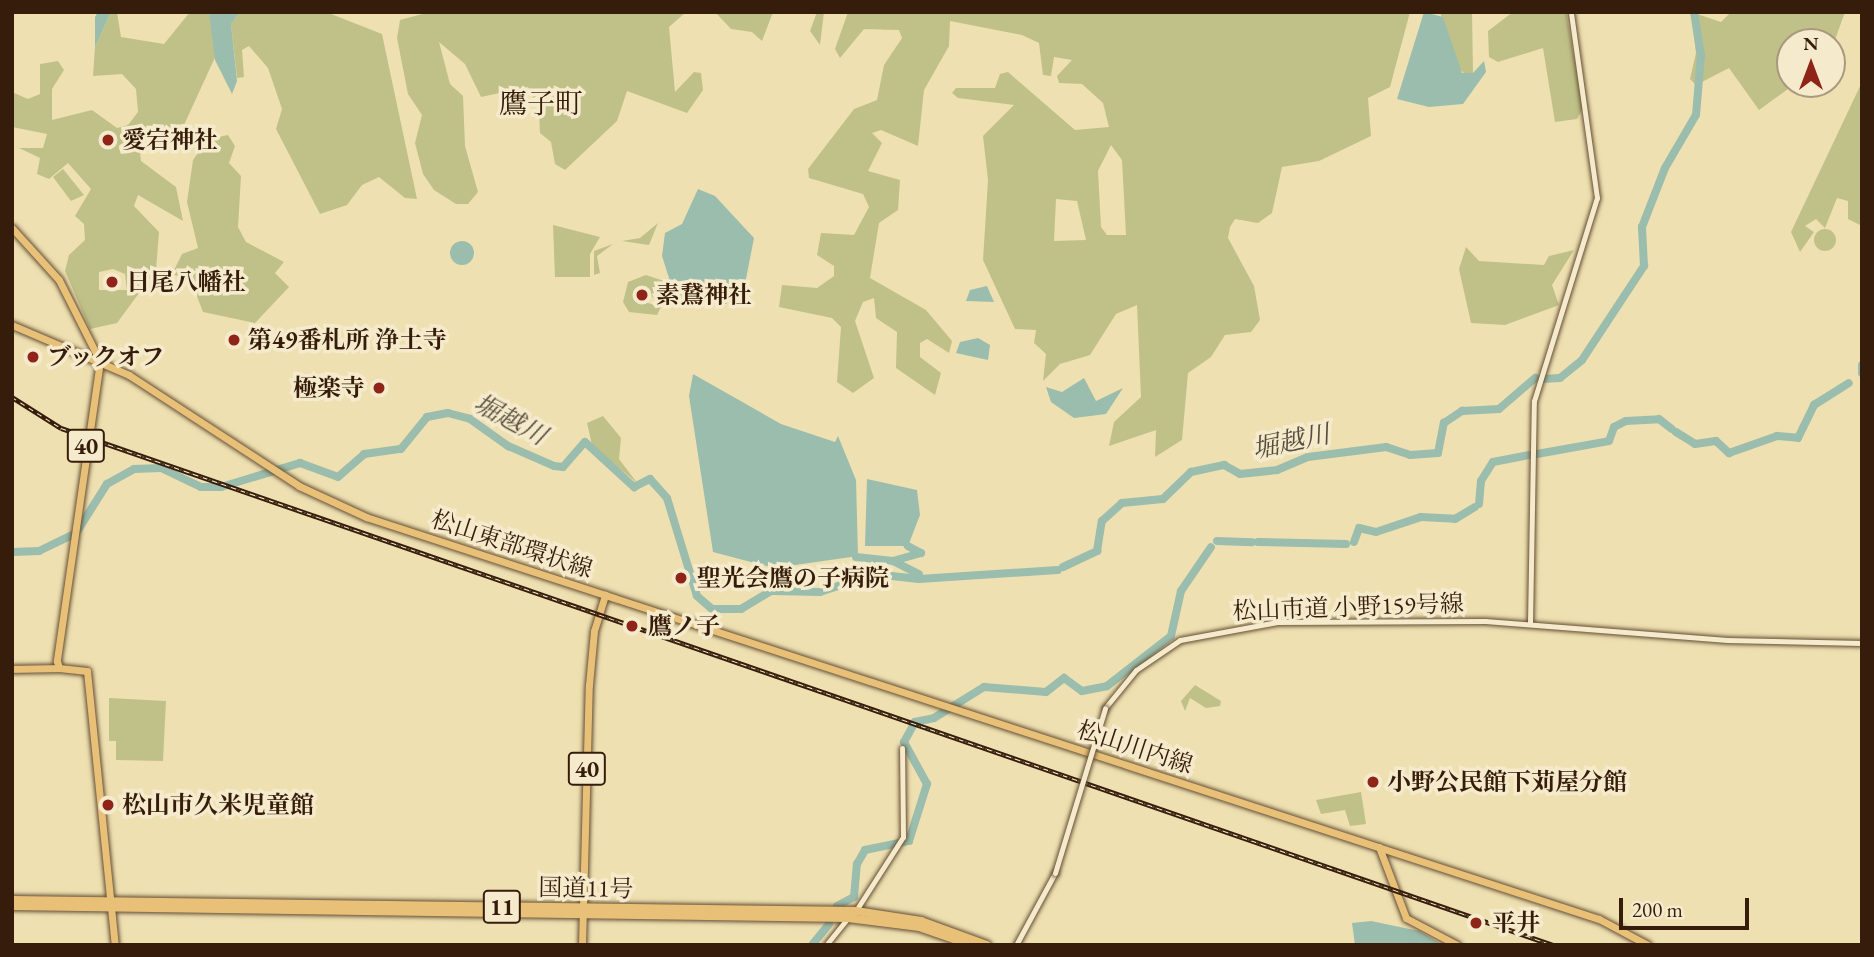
<!DOCTYPE html>
<html>
<head>
<meta charset="utf-8">
<style>
	body { margin:0 }
	#map { position:relative; width:1874px; height:957px; overflow:hidden; background:#efe0b1; font-family:"EB Garamond","Noto Serif JP",serif }
	div>[style] { position:absolute }
	.green>* { inset:0; background:#bfc188 }
	.round { border-radius:50% }
	.water>* { inset:0; background:#9abdad }
	.river>* { height:8px; margin:-4px; padding:0 4px; transform-origin:4px; border-radius:4px; background:#9abdad }
	.roads { filter:drop-shadow(0 0 2px #644e34) drop-shadow(0 0 2px #644e34) }
	.minor>* { height:5px; margin:-2.5px; padding:0 2.5px; transform-origin:2.5px; border-radius:2.5px; background:#f5ebcc }
	.major>* { height:7px; margin:-3.5px; padding:0 3.5px; transform-origin:3.5px; border-radius:3.5px; background:#e8c078 }
	.highway>* { height:8px; margin:-4px; padding:0 4px; transform-origin:4px; border-radius:4px; background:#e8c078 }
	.rail>* { height:4.5px; margin-top:-2.25px; transform-origin:0; background:repeating-linear-gradient(90deg,#f5ebcc 0 5px,#361d0b 0 10px); box-sizing:border-box; border-block:2px solid #361d0b }
	.bridges { filter:drop-shadow(0 0 2px #644e34) drop-shadow(0 0 2px #644e34) }
	.minor-bridge>* { height:5px; margin:-2.5px; padding:0 2.5px; transform-origin:2.5px; border-radius:2.5px; background:#f5ebcc }
	.dots>* { width:19px; height:19px; translate:-50% -50%; box-sizing:border-box; border:4px solid #f5ebcc; border-radius:50% }
	span { translate:-50% -50%; white-space:nowrap; text-align:center; line-height:1.15; -webkit-text-stroke:7px #f5ebcc; paint-order:stroke }
	.shield-label span { padding:2px 5px; background:#f5ebcc; border:2px solid; border-radius:5px; -webkit-text-stroke-width:0 }
	.shield-label { font-size:23px; color:#361d0b; font-weight:700 }
	.poi-label { font-size:24px; color:#361d0b; font-weight:700 }
	.left { translate:0 -50%; text-align:left }
	.right { translate:-100% -50%; text-align:right }
	.street-label { font-size:24px; color:#361d0b }
	.water-label { font-size:26px; color:#544d3c; font-style:italic }
	.quarter-label { font-size:28px; color:#361d0b }
	.frame { position:absolute; inset:0; border:14px solid #361d0b; pointer-events:none }
	.north { position:absolute; left:1776px; top:28px; width:70px; height:70px; box-sizing:border-box; background:#f5ebcc; border:2px solid #a9997f; border-radius:50%; rotate:0deg; font-size:19px; font-weight:700; line-height:28px; text-align:center; color:#361d0b }
	.north::after { content:''; display:block; margin:auto; width:24px; height:32px; background:#8f2418; clip-path:polygon(50% 0,100% 100%,50% 72%,0 100%) }
	.scale { position:absolute; left:1619px; top:898px; width:130px; height:32px; box-sizing:border-box; border:4px solid #361d0b; border-top:0; padding-left:9px; font-size:21px; line-height:24px; white-space:nowrap; color:#361d0b; -webkit-text-stroke:5px #f5ebcc; paint-order:stroke }
</style>
</head>
<body>
<div id="map">
	<div class="green">
		<div style="clip-path:polygon(evenodd,111px 12px,117px 12px,121px 37px,164px 44px,190px 12px,209px 12px,217px 53px,184px 125px,138px 135px,141px 161px,176px 187px,183px 221px,138px 195px,134px 206px,159px 232px,156px 270px,117px 323px,90px 329px,65px 271px,69px 255px,85px 240px,84px 224px,75px 216px,91px 189px,68px 163px,49px 179px,37px 174px,40px 158px,19px 148px,43px 148px,47px 134px,12px 127px,12px 92px,28px 99px,40px 94px,40px 64px,58px 61px,64px 70px,52px 89px,52px 120px,92px 110px,117px 128px,128px 125px,138px 112px,136px 89px,122px 74px,93px 76px,95px 47px,111px 12px,113px 269px,125px 274px,127px 290px,99px 290px,99px 272px,113px 269px)"></div>
		<div style="clip-path:polygon(240px 12px,326px 12px,382px 34px,417px 199px,405px 198px,379px 177px,362px 185px,347px 205px,320px 214px,276px 129px,282px 109px,268px 68px,249px 46px,242px 50px,244px 77px,237px 78px,231px 24px)"></div>
		<div style="clip-path:polygon(430px 12px,686px 12px,669px 27px,675px 92px,694px 72px,701px 73px,703px 90px,687px 113px,627px 91px,617px 121px,565px 170px,555px 164px,551px 142px,540px 133px,539px 109px,528px 87px,481px 97px,465px 64px,439px 42px,450px 84px,463px 96px,465px 146px,478px 192px,468px 204px,456px 204px,434px 190px,423px 174px,415px 143px,422px 115px,408px 94px,397px 38px,400px 20px)"></div>
		<div style="clip-path:polygon(715px 12px,773px 12px,762px 41px,752px 32px,731px 29px)"></div>
		<div style="clip-path:polygon(817px 12px,824px 12px,820px 45px,810px 31px)"></div>
		<div style="clip-path:polygon(evenodd,848px 12px,1410px 12px,1390px 87px,1368px 98px,1371px 136px,1319px 161px,1282px 167px,1272px 213px,1258px 223px,1235px 219px,1230px 227px,1228px 238px,1254px 286px,1260px 320px,1251px 332px,1225px 335px,1211px 357px,1188px 373px,1182px 440px,1155px 457px,1156px 430px,1109px 446px,1114px 422px,1141px 397px,1137px 305px,1116px 314px,1090px 355px,1060px 364px,1043px 381px,1046px 354px,1034px 343px,1036px 330px,1015px 329px,983px 260px,988px 180px,983px 136px,1014px 105px,958px 98px,952px 93px,956px 88px,995px 88px,1000px 74px,1008px 72px,1075px 130px,1109px 127px,1103px 103px,1082px 84px,1059px 83px,1057px 76px,1072px 60px,1054px 57px,1051px 76px,1043px 75px,1039px 43px,1022px 35px,950px 21px,949px 46px,924px 90px,918px 146px,881px 130px,872px 133px,882px 143px,868px 171px,900px 180px,898px 210px,879px 223px,870px 278px,926px 310px,952px 341px,949px 353px,927px 339px,920px 343px,920px 357px,941px 373px,935px 395px,896px 368px,897px 332px,876px 318px,874px 298px,863px 302px,855px 321px,874px 378px,853px 393px,837px 382px,841px 327px,832px 318px,779px 307px,782px 285px,817px 288px,834px 276px,834px 266px,817px 255px,821px 233px,854px 235px,869px 207px,863px 194px,809px 178px,808px 169px,854px 109px,877px 100px,884px 65px,902px 38px,899px 30px,864px 29px,840px 58px,835px 49px,848px 12px,1111px 145px,1122px 160px,1126px 235px,1107px 235px,1101px 227px,1098px 171px,1111px 145px,848px 12px,1056px 199px,1077px 201px,1086px 240px,1054px 241px,1056px 199px)"></div>
		<div style="clip-path:polygon(1440px 12px,1472px 12px,1473px 73px,1466px 75px,1454px 64px)"></div>
		<div style="clip-path:polygon(1513px 12px,1566px 12px,1583px 108px,1577px 119px,1555px 122px,1543px 48px,1498px 62px,1489px 57px,1488px 31px)"></div>
		<div style="clip-path:polygon(1691px 12px,1721px 22px,1731px 12px,1845px 12px,1832px 48px,1832px 42px,1790px 42px,1790px 84px,1795px 84px,1759px 110px,1729px 68px,1696px 85px,1690px 79px,1696px 53px)"></div>
		<div style="clip-path:polygon(1862px 82px,1862px 226px,1848px 219px,1848px 201px,1837px 198px,1825px 228px,1816px 219px,1805px 226px,1814px 232px,1800px 252px,1791px 232px)"></div>
		<div style="clip-path:polygon(228px 135px,235px 146px,229px 163px,241px 176px,238px 227px,246px 242px,284px 262px,275px 273px,289px 287px,255px 323px,203px 312px,191px 281px,172px 274px,182px 254px,198px 248px,187px 202px,193px 160px,208px 139px)"></div>
		<div style="clip-path:polygon(63px 169px,84px 195px,71px 201px,53px 177px)"></div>
		<div style="clip-path:polygon(658px 223px,649px 245px,622px 241px,640px 238px)"></div>
		<div style="clip-path:polygon(553px 225px,600px 237px,590px 254px,590px 277px,555px 277px)"></div>
		<div class="round" style="left:1814px;top:229px;width:22px;height:22px"></div>
		<div style="clip-path:polygon(613px 244px,597px 256px,600px 273px,594px 275px,594px 251px)"></div>
		<div style="clip-path:polygon(1466px 247px,1479px 261px,1544px 265px,1549px 256px,1574px 250px,1552px 285px,1559px 305px,1505px 325px,1471px 323px,1459px 269px)"></div>
		<div style="clip-path:polygon(646px 275px,664px 281px,667px 299px,658px 303px,644px 288px,635px 299px,661px 307px,657px 315px,629px 312px,623px 302px,628px 282px)"></div>
		<div style="clip-path:polygon(603px 416px,621px 438px,619px 459px,638px 484px,592px 445px,587px 423px)"></div>
		<div style="clip-path:polygon(1195px 685px,1221px 701px,1220px 706px,1206px 708px,1190px 698px,1185px 711px,1181px 701px)"></div>
		<div style="clip-path:polygon(109px 698px,166px 701px,163px 761px,116px 760px,116px 741px,109px 741px)"></div>
		<div style="clip-path:polygon(1361px 792px,1366px 824px,1350px 826px,1345px 810px,1321px 814px,1316px 800px)"></div>
	</div>
	<div class="water">
		<div style="clip-path:polygon(98px 12px,111px 12px,95px 47px,95px 17px)"></div>
		<div style="clip-path:polygon(209px 12px,240px 12px,231px 24px,237px 81px,232px 94px,215px 60px)"></div>
		<div style="clip-path:polygon(1424px 12px,1443px 17px,1462px 73px,1473px 73px,1484px 61px,1486px 72px,1463px 104px,1429px 107px,1397px 99px)"></div>
		<div style="clip-path:polygon(698px 189px,715px 196px,754px 238px,745px 284px,726px 304px,676px 300px,662px 256px,665px 233px,682px 224px)"></div>
		<div class="round" style="left:450px;top:241px;width:24px;height:24px"></div>
		<div style="clip-path:polygon(987px 286px,994px 302px,966px 301px,970px 290px)"></div>
		<div style="clip-path:polygon(978px 338px,990px 345px,988px 360px,956px 353px,960px 342px)"></div>
		<div style="clip-path:polygon(693px 374px,781px 424px,835px 442px,838px 436px,856px 480px,858px 556px,774px 568px,713px 552px,689px 396px)"></div>
		<div style="clip-path:polygon(1084px 378px,1096px 401px,1123px 388px,1106px 414px,1074px 418px,1051px 402px,1046px 387px,1062px 392px)"></div>
		<div style="clip-path:polygon(867px 479px,917px 490px,920px 515px,908px 546px,865px 546px)"></div>
		<div style="clip-path:polygon(1371px 921px,1419px 931px,1443px 945px,1355px 945px,1352px 923px)"></div>
	</div>
	<div class="river">
		<div style="left:1862px;top:365px;width:8px;rotate:90deg"></div>
		<div style="left:1542px;top:379px;width:18px;rotate:-3deg"></div>
		<div style="left:1560px;top:378px;width:28px;rotate:-39deg"></div>
		<div style="left:1582px;top:360px;width:113px;rotate:-56.6deg"></div>
		<div style="left:1644px;top:266px;width:39px;rotate:-93deg"></div>
		<div style="left:1642px;top:227px;width:63px;rotate:-68.7deg"></div>
		<div style="left:1665px;top:168px;width:61px;rotate:-59.7deg"></div>
		<div style="left:1696px;top:115px;width:59px;rotate:-85.2deg"></div>
		<div style="left:1701px;top:56px;width:45px;rotate:-99deg"></div>
		<div style="left:1676px;top:432px;width:22px;rotate:32deg"></div>
		<div style="left:1695px;top:444px;width:21px;rotate:-8deg"></div>
		<div style="left:1716px;top:441px;width:18px;rotate:43deg"></div>
		<div style="left:1729px;top:453px;width:51px;rotate:-19.5deg"></div>
		<div style="left:1777px;top:436px;width:21px;rotate:5deg"></div>
		<div style="left:1798px;top:438px;width:37px;rotate:-64deg"></div>
		<div style="left:1814px;top:405px;width:41px;rotate:-32.2deg"></div>
		<div style="left:1537px;top:454px;width:73px;rotate:-10.2deg"></div>
		<div style="left:1609px;top:441px;width:15px;rotate:-70deg"></div>
		<div style="left:1614px;top:427px;width:13px;rotate:-27deg"></div>
		<div style="left:1626px;top:421px;width:33px;rotate:-3deg"></div>
		<div style="left:1659px;top:419px;width:16px;rotate:38deg"></div>
		<div style="left:1479px;top:504px;width:23px;rotate:-85deg"></div>
		<div style="left:1481px;top:481px;width:22px;rotate:-58deg"></div>
		<div style="left:1493px;top:462px;width:36px;rotate:-11deg"></div>
		<div style="left:1217px;top:541px;width:35px;rotate:2deg"></div>
		<div style="left:1258px;top:542px;width:88px;rotate:1.3deg"></div>
		<div style="left:1354px;top:542px;width:15px;rotate:-70deg"></div>
		<div style="left:1359px;top:528px;width:17px;rotate:13deg"></div>
		<div style="left:1376px;top:532px;width:47px;rotate:-18.4deg"></div>
		<div style="left:1421px;top:517px;width:34px;rotate:3deg"></div>
		<div style="left:1455px;top:519px;width:23px;rotate:-31deg"></div>
		<div style="left:12px;top:552px;width:27px;rotate:-2deg"></div>
		<div style="left:39px;top:551px;width:41px;rotate:-25.9deg"></div>
		<div style="left:76px;top:533px;width:58px;rotate:-57.7deg"></div>
		<div style="left:107px;top:484px;width:31px;rotate:-29deg"></div>
		<div style="left:134px;top:469px;width:27px;rotate:-2deg"></div>
		<div style="left:161px;top:468px;width:44px;rotate:25.4deg"></div>
		<div style="left:201px;top:487px;width:20px"></div>
		<div style="left:221px;top:487px;width:83px;rotate:-16.9deg"></div>
		<div style="left:300px;top:463px;width:40px;rotate:20.2deg"></div>
		<div style="left:338px;top:477px;width:35px;rotate:-41deg"></div>
		<div style="left:364px;top:454px;width:37px;rotate:-8deg"></div>
		<div style="left:401px;top:449px;width:41px;rotate:-50.9deg"></div>
		<div style="left:427px;top:417px;width:21px;rotate:-11deg"></div>
		<div style="left:448px;top:413px;width:23px;rotate:15deg"></div>
		<div style="left:470px;top:419px;width:47px;rotate:35.4deg"></div>
		<div style="left:508px;top:446px;width:50px;rotate:23.5deg"></div>
		<div style="left:554px;top:466px;width:9px;rotate:6deg"></div>
		<div style="left:563px;top:467px;width:33px;rotate:-49deg"></div>
		<div style="left:585px;top:442px;width:67px;rotate:42.6deg"></div>
		<div style="left:634px;top:487px;width:18px;rotate:-27deg"></div>
		<div style="left:650px;top:479px;width:25px;rotate:48deg"></div>
		<div style="left:667px;top:498px;width:102px;rotate:73deg"></div>
		<div style="left:697px;top:596px;width:20px;rotate:41deg"></div>
		<div style="left:712px;top:609px;width:29px"></div>
		<div style="left:741px;top:609px;width:35px;rotate:-31deg"></div>
		<div style="left:771px;top:591px;width:49px;rotate:1.2deg"></div>
		<div style="left:820px;top:592px;width:57px;rotate:-18.4deg"></div>
		<div style="left:874px;top:574px;width:45px;rotate:6.3deg"></div>
		<div style="left:919px;top:579px;width:139px;rotate:-3.7deg"></div>
		<div style="left:856px;top:557px;width:37px;rotate:6deg"></div>
		<div style="left:893px;top:561px;width:29px;rotate:27deg"></div>
		<div style="left:893px;top:561px;width:29px;rotate:-16deg"></div>
		<div style="left:921px;top:553px;width:15px;rotate:-152deg"></div>
		<div style="left:1063px;top:567px;width:38px;rotate:-25deg"></div>
		<div style="left:1097px;top:551px;width:30px;rotate:-81deg"></div>
		<div style="left:1102px;top:521px;width:27px;rotate:-42deg"></div>
		<div style="left:1122px;top:503px;width:41px;rotate:-5.6deg"></div>
		<div style="left:1163px;top:499px;width:39px;rotate:-44deg"></div>
		<div style="left:1191px;top:472px;width:34px;rotate:-12deg"></div>
		<div style="left:1224px;top:465px;width:18px;rotate:29deg"></div>
		<div style="left:1240px;top:474px;width:37px;rotate:-6deg"></div>
		<div style="left:1277px;top:470px;width:34px;rotate:-23deg"></div>
		<div style="left:1308px;top:457px;width:79px;rotate:-7.3deg"></div>
		<div style="left:1386px;top:447px;width:25px;rotate:18deg"></div>
		<div style="left:1410px;top:455px;width:28px;rotate:-4deg"></div>
		<div style="left:1438px;top:453px;width:31px;rotate:-79deg"></div>
		<div style="left:1444px;top:423px;width:22px;rotate:-34deg"></div>
		<div style="left:1462px;top:411px;width:37px;rotate:-3deg"></div>
		<div style="left:1499px;top:409px;width:48px;rotate:-40.7deg"></div>
		<div style="left:837px;top:906px;width:19px;rotate:-28deg"></div>
		<div style="left:854px;top:897px;width:33px;rotate:-85deg"></div>
		<div style="left:857px;top:864px;width:16px;rotate:-60deg"></div>
		<div style="left:865px;top:850px;width:45px;rotate:-11.6deg"></div>
		<div style="left:909px;top:841px;width:60px;rotate:-72.5deg"></div>
		<div style="left:927px;top:784px;width:48px;rotate:-118.7deg"></div>
		<div style="left:904px;top:742px;width:23px;rotate:-61deg"></div>
		<div style="left:915px;top:722px;width:19px;rotate:-12deg"></div>
		<div style="left:934px;top:718px;width:59px;rotate:-31.8deg"></div>
		<div style="left:984px;top:687px;width:62px;rotate:4.6deg"></div>
		<div style="left:1046px;top:692px;width:23px;rotate:-38deg"></div>
		<div style="left:1064px;top:678px;width:22px;rotate:36deg"></div>
		<div style="left:1082px;top:691px;width:25px;rotate:-11deg"></div>
		<div style="left:1107px;top:686px;width:81px;rotate:-38deg"></div>
		<div style="left:1171px;top:636px;width:46px;rotate:-77.5deg"></div>
		<div style="left:1181px;top:591px;width:53px;rotate:-55.7deg"></div>
		<div style="left:812px;top:945px;width:27px;rotate:-51deg"></div>
	</div>
	<div class="roads">
		<div class="minor">
			<div style="left:1530px;top:623px;width:222px;rotate:-89deg"></div>
			<div style="left:1534px;top:401px;width:213px;rotate:-72.8deg"></div>
			<div style="left:1597px;top:198px;width:188px;rotate:-98deg"></div>
			<div style="left:1105px;top:708px;width:49px;rotate:-50.8deg"></div>
			<div style="left:1136px;top:670px;width:53px;rotate:-34.3deg"></div>
			<div style="left:1180px;top:640px;width:99px;rotate:-10.5deg"></div>
			<div style="left:1277px;top:622px;width:208px;rotate:-0.3deg"></div>
			<div style="left:1485px;top:621px;width:243px;rotate:4.5deg"></div>
			<div style="left:1727px;top:640px;width:135px;rotate:1.3deg"></div>
			<div style="left:855px;top:912px;width:89px;rotate:-57.4deg"></div>
			<div style="left:903px;top:837px;width:89px;rotate:-90.6deg"></div>
			<div style="left:826px;top:945px;width:35px;rotate:-51deg"></div>
			<div style="left:1016px;top:945px;width:82px;rotate:-61.6deg"></div>
		</div>
		<div class="major">
			<div style="left:12px;top:228px;width:70px;rotate:47.9deg"></div>
			<div style="left:59px;top:280px;width:91px;rotate:63.2deg"></div>
			<div style="left:100px;top:361px;width:303px;rotate:98.2deg"></div>
			<div style="left:57px;top:661px;width:7px;rotate:74deg"></div>
			<div style="left:59px;top:668px;width:28px;rotate:6deg"></div>
			<div style="left:87px;top:671px;width:275px;rotate:84.2deg"></div>
			<div style="left:12px;top:325px;width:127px;rotate:23.1deg"></div>
			<div style="left:129px;top:375px;width:203px;rotate:33.1deg"></div>
			<div style="left:299px;top:486px;width:74px;rotate:24.8deg"></div>
			<div style="left:366px;top:517px;width:1297px;rotate:18.06deg"></div>
			<div style="left:1599px;top:919px;width:55px;rotate:28deg"></div>
			<div style="left:12px;top:669px;width:47px;rotate:-1.2deg"></div>
			<div style="left:1379px;top:847px;width:76px;rotate:69.2deg"></div>
			<div style="left:1406px;top:918px;width:58px;rotate:27.9deg"></div>
			<div style="left:582px;top:945px;width:260px;rotate:-88.5deg"></div>
			<div style="left:589px;top:685px;width:54px;rotate:-84.7deg"></div>
			<div style="left:594px;top:631px;width:38px;rotate:-73deg"></div>
		</div>
		<div class="highway">
			<div style="left:12px;top:900px;width:844px;rotate:0.75deg"></div>
			<div style="left:856px;top:911px;width:66px;rotate:8.7deg"></div>
			<div style="left:921px;top:921px;width:70px;rotate:20deg"></div>
			<div style="left:12px;top:906px;width:836px;rotate:0.82deg"></div>
			<div style="left:848px;top:918px;width:72px;rotate:7.2deg"></div>
			<div style="left:919px;top:927px;width:55px;rotate:19.1deg"></div>
		</div>
	</div>
	<div class="rail">
		<div style="left:12px;top:397px;width:58px;rotate:32.3deg"></div>
		<div style="left:61px;top:428px;width:1579px;rotate:19.11deg"></div>
	</div>
	<div class="bridges">
		<div class="minor-bridge">
			<div style="left:1055px;top:873px;width:172px;rotate:-73.1deg"></div>
		</div>
	</div>
	<div class="dots">
		<div style="left:108px;top:140px;background:#8f2418"></div>
		<div style="left:112px;top:282px;background:#8f2418"></div>
		<div style="left:642px;top:295px;background:#8f2418"></div>
		<div style="left:234px;top:340px;background:#8f2418"></div>
		<div style="left:33px;top:357px;background:#8f2418"></div>
		<div style="left:379px;top:388px;background:#8f2418"></div>
		<div style="left:681px;top:578px;background:#8f2418"></div>
		<div style="left:632px;top:626px;background:#8f2418"></div>
		<div style="left:1373px;top:782px;background:#8f2418"></div>
		<div style="left:108px;top:805px;background:#8f2418"></div>
		<div style="left:1476px;top:923px;background:#8f2418"></div>
	</div>
	<div class="shield-label">
		<span style="left:86px;top:446px">40</span>
		<span style="left:587px;top:769px">40</span>
		<span style="left:502px;top:907px">11</span>
	</div>
	<div class="poi-label">
		<span class="left" style="left:122px;top:140px">愛宕神社</span>
		<span class="left" style="left:126px;top:282px">日尾八幡社</span>
		<span class="left" style="left:656px;top:295px">素鵞神社</span>
		<span class="left" style="left:248px;top:340px">第49番札所 浄土寺</span>
		<span class="left" style="left:47px;top:357px">ブックオフ</span>
		<span class="right" style="left:365px;top:388px">極楽寺</span>
		<span class="left" style="left:697px;top:578px">聖光会鷹の子病院</span>
		<span class="left" style="left:648px;top:626px">鷹ノ子</span>
		<span class="left" style="left:1387px;top:782px">小野公民館下苅屋分館</span>
		<span class="left" style="left:122px;top:805px">松山市久米児童館</span>
		<span class="left" style="left:1492px;top:923px">平井</span>
	</div>
	<div class="street-label">
		<span style="left:512px;top:544px;rotate:18deg">松山東部環状線</span>
		<span style="left:1348px;top:607px;rotate:-2deg">松山市道 小野159号線</span>
		<span style="left:1135px;top:747px;rotate:18deg">松山川内線</span>
		<span style="left:586px;top:888px;rotate:1deg">国道11号</span>
	</div>
	<div class="water-label">
		<span style="left:510px;top:420px;rotate:28deg">堀越川</span>
		<span style="left:1291px;top:442px;rotate:-12deg">堀越川</span>
	</div>
	<div class="quarter-label">
		<span style="left:541px;top:103px">鷹子町</span>
	</div>
	<div class="frame"></div>
	<div class="north">N</div>
	<div class="scale">200 m</div>
</div>
</body>
</html>
